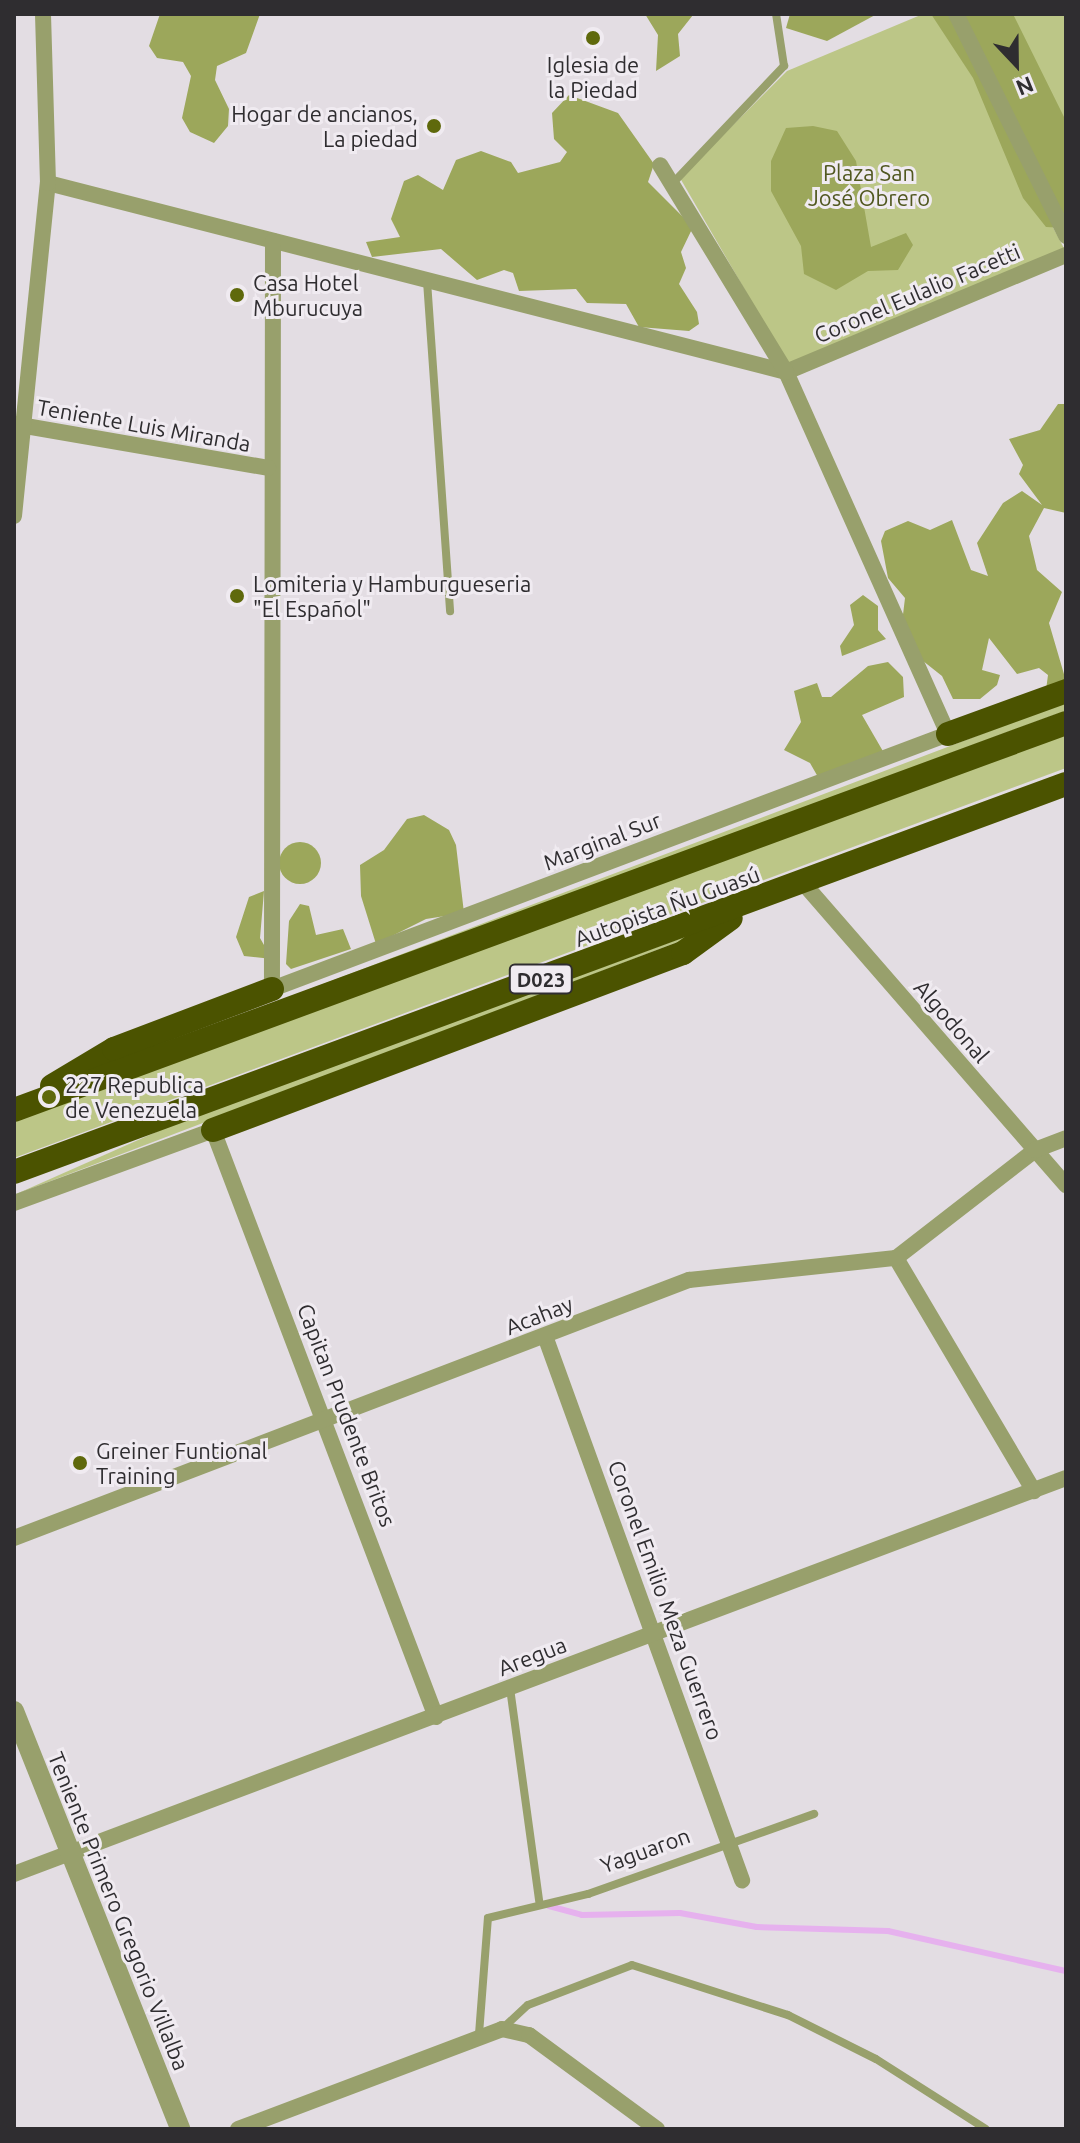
<!DOCTYPE html>
<html>
<head>
<meta charset="utf-8">
<style>
	body { margin:0 }
	#map { position:relative; width:1080px; height:2143px; overflow:hidden; background:#e3dde3; font-family:Ubuntu,sans-serif }
	div>[style] { position:absolute }
	.green>* { inset:0; background:#bcc687 }
	.forest>* { inset:0; background:#9ca75b }
	.round { border-radius:50% }
	.stream>* { height:6px; margin:-3px; padding:0 3px; transform-origin:3px; border-radius:3px; background:#e6b1ee }
	.service>* { height:8px; margin:-4px; padding:0 4px; transform-origin:4px; border-radius:4px; background:#98a06c }
	.minor>* { height:16px; margin:-8px; padding:0 8px; transform-origin:8px; border-radius:8px; background:#98a06c }
	.tertiary>* { height:20px; margin:-10px; padding:0 10px; transform-origin:10px; border-radius:10px; background:#98a06c }
	.motorway>* { height:24px; margin:-12px; padding:0 12px; transform-origin:12px; border-radius:12px; background:#4b5300 }
	.dots>* { width:22px; height:22px; translate:-50% -50%; box-sizing:border-box; border:4px solid #f0ebf1; border-radius:50% }
	span { translate:-50% -50%; white-space:nowrap; text-align:center; line-height:1.15; -webkit-text-stroke:6px #f0ebf1; paint-order:stroke }
	.shield-label span { padding:2px 6px; background:#f0ebf1; border:2px solid; border-radius:6px; -webkit-text-stroke-width:0 }
	.shield-label { font-size:20px; color:#2f2d30; font-weight:700 }
	.poi-label { font-size:22px; color:#2f2d30 }
	.right { translate:-100% -50%; text-align:right }
	.left { translate:0 -50%; text-align:left }
	.park-label { font-size:22px; color:#515820 }
	.street-label { font-size:22px; color:#2f2d30 }
	.frame { position:absolute; inset:0; border:16px solid #2f2d30; pointer-events:none }
	.north { position:absolute; left:976px; top:24px; width:80px; height:80px; -webkit-text-stroke:6px #f0ebf1; paint-order:stroke; rotate:158deg; font-size:22px; font-weight:700; line-height:32px; text-align:center; color:#2f2d30 }
	.north::after { content:''; display:block; margin:auto; width:28px; height:36px; background:#2f2d30; clip-path:polygon(50% 0,100% 100%,50% 72%,0 100%) }
</style>
</head>
<body>
<div id="map">
	<div class="green">
		<div style="clip-path:polygon(923px 14px,940px 14px,1066px 252px,789px 366px,680px 178px,787px 71px)"></div>
		<div style="clip-path:polygon(1008px 14px,1066px 14px,1066px 165px,1059px 167px)"></div>
		<div style="clip-path:polygon(1066px 702px,1066px 711px,1054px 715px,181px 1038px)"></div>
		<div style="clip-path:polygon(1066px 732px,1066px 768px,14px 1158px,14px 1121px)"></div>
		<div style="clip-path:polygon(690px 935px,683px 940px,14px 1195px,181px 1121px)"></div>
	</div>
	<div class="forest">
		<div style="clip-path:polygon(160px 14px,260px 14px,246px 53px,217px 66px,215px 80px,229px 109px,228px 126px,214px 143px,190px 132px,182px 118px,191px 76px,183px 62px,157px 58px,149px 46px)"></div>
		<div style="clip-path:polygon(645px 14px,693px 15px,678px 34px,680px 56px,656px 71px,658px 35px)"></div>
		<div style="clip-path:polygon(790px 14px,877px 14px,827px 41px,786px 28px)"></div>
		<div style="clip-path:polygon(931px 14px,1013px 14px,1066px 121px,1066px 228px,1046px 227px,1023px 198px,973px 78px)"></div>
		<div style="clip-path:polygon(569px 95px,618px 113px,654px 164px,648px 182px,693px 227px,681px 252px,686px 268px,679px 284px,697px 312px,699px 324px,689px 331px,639px 327px,626px 304px,587px 303px,576px 289px,519px 291px,513px 273px,504px 270px,477px 280px,441px 249px,372px 257px,366px 242px,400px 237px,391px 219px,404px 181px,418px 175px,443px 190px,456px 160px,481px 151px,511px 162px,518px 173px,560px 162px,567px 152px,554px 139px,552px 113px)"></div>
		<div style="clip-path:polygon(813px 126px,837px 131px,856px 161px,871px 247px,906px 233px,913px 245px,898px 270px,868px 271px,836px 290px,804px 274px,801px 246px,771px 191px,771px 161px,786px 128px)"></div>
		<div style="clip-path:polygon(1058px 404px,1066px 404px,1066px 513px,1044px 508px,1029px 536px,1037px 570px,1062px 592px,1049px 623px,1066px 681px,1046px 690px,1048px 675px,1039px 668px,1017px 674px,989px 638px,982px 670px,1000px 675px,997px 685px,980px 699px,953px 699px,942px 676px,913px 653px,902px 623px,905px 598px,888px 578px,881px 541px,885px 531px,908px 521px,930px 530px,952px 520px,971px 570px,988px 576px,977px 543px,1003px 503px,1022px 491px,1042px 505px,1019px 474px,1023px 465px,1009px 439px,1040px 430px)"></div>
		<div style="clip-path:polygon(863px 595px,878px 606px,878px 630px,886px 639px,842px 656px,840px 646px,854px 625px,850px 605px)"></div>
		<div style="clip-path:polygon(888px 662px,903px 677px,904px 697px,862px 715px,884px 753px,818px 777px,810px 763px,784px 750px,801px 722px,794px 691px,817px 683px,822px 697px,831px 697px,868px 666px)"></div>
		<div style="clip-path:polygon(424px 815px,449px 830px,456px 845px,464px 913px,426px 919px,376px 944px,361px 896px,360px 865px,384px 850px,407px 819px)"></div>
		<div class="round" style="left:279px;top:842px;width:42px;height:42px"></div>
		<div style="clip-path:polygon(264px 891px,260px 938px,272px 959px,244px 956px,236px 937px,249px 897px)"></div>
		<div style="clip-path:polygon(300px 904px,309px 906px,316px 935px,343px 929px,351px 949px,291px 969px,286px 964px,289px 921px)"></div>
	</div>
	<div class="stream">
		<div style="left:549px;top:1906px;width:34px;rotate:15deg"></div>
		<div style="left:582px;top:1915px;width:98px;rotate:-1.2deg"></div>
		<div style="left:680px;top:1913px;width:78px;rotate:10.3deg"></div>
		<div style="left:757px;top:1927px;width:131px;rotate:1.7deg"></div>
		<div style="left:888px;top:1931px;width:182px;rotate:12.7deg"></div>
	</div>
	<div class="service">
		<div style="left:672px;top:184px;width:163px;rotate:-46.5deg"></div>
		<div style="left:784px;top:66px;width:53px;rotate:-98.7deg"></div>
		<div style="left:427px;top:281px;width:331px;rotate:86deg"></div>
		<div style="left:510px;top:1688px;width:215px;rotate:82.2deg"></div>
		<div style="left:502px;top:2029px;width:35px;rotate:-43deg"></div>
		<div style="left:528px;top:2005px;width:111px;rotate:-21deg"></div>
		<div style="left:632px;top:1965px;width:164px;rotate:17.8deg"></div>
		<div style="left:788px;top:2015px;width:98px;rotate:26.6deg"></div>
		<div style="left:876px;top:2059px;width:130px;rotate:32.5deg"></div>
		<div style="left:479px;top:2034px;width:116px;rotate:-85.6deg"></div>
		<div style="left:488px;top:1918px;width:103px;rotate:-13.5deg"></div>
		<div style="left:588px;top:1894px;width:240px;rotate:-19.5deg"></div>
	</div>
	<div class="minor">
		<div style="left:956px;top:14px;width:248px;rotate:63.6deg"></div>
		<div style="left:48px;top:183px;width:762px;rotate:14.36deg"></div>
		<div style="left:786px;top:372px;width:303px;rotate:-22.7deg"></div>
		<div style="left:273px;top:241px;width:748px;rotate:90.08deg"></div>
		<div style="left:272px;top:989px;width:722px;rotate:-20.67deg"></div>
		<div style="left:948px;top:734px;width:397px;rotate:-114.1deg"></div>
		<div style="left:786px;top:372px;width:242px;rotate:-121.3deg"></div>
		<div style="left:14px;top:424px;width:258px;rotate:9.8deg"></div>
		<div style="left:14px;top:516px;width:335px;rotate:-84.2deg"></div>
		<div style="left:48px;top:183px;width:169px;rotate:-91.7deg"></div>
		<div style="left:805px;top:885px;width:398px;rotate:49deg"></div>
		<div style="left:14px;top:1203px;width:212px;rotate:-20.1deg"></div>
		<div style="left:213px;top:1130px;width:628px;rotate:69.2deg"></div>
		<div style="left:896px;top:1258px;width:271px;rotate:59.4deg"></div>
		<div style="left:545px;top:1336px;width:579px;rotate:70.09deg"></div>
		<div style="left:14px;top:1538px;width:723px;rotate:-20.92deg"></div>
		<div style="left:689px;top:1280px;width:208px;rotate:-6.1deg"></div>
		<div style="left:896px;top:1258px;width:176px;rotate:-37.8deg"></div>
		<div style="left:1035px;top:1150px;width:33px;rotate:-21deg"></div>
		<div style="left:14px;top:1874px;width:1124px;rotate:-20.63deg"></div>
		<div style="left:238px;top:2129px;width:282px;rotate:-20.7deg"></div>
		<div style="left:502px;top:2029px;width:28px;rotate:13deg"></div>
		<div style="left:529px;top:2035px;width:159px;rotate:36.3deg"></div>
	</div>
	<div class="tertiary">
		<div style="left:14px;top:1711px;width:450px;rotate:68.3deg"></div>
	</div>
	<div class="motorway">
		<div style="left:948px;top:734px;width:126px;rotate:-20deg"></div>
		<div style="left:52px;top:1086px;width:72px;rotate:-30.8deg"></div>
		<div style="left:114px;top:1049px;width:169px;rotate:-20.8deg"></div>
		<div style="left:14px;top:1110px;width:1121px;rotate:-20.2deg"></div>
		<div style="left:213px;top:1130px;width:502px;rotate:-20.64deg"></div>
		<div style="left:683px;top:953px;width:59px;rotate:-36.1deg"></div>
		<div style="left:14px;top:1172px;width:1121px;rotate:-20.25deg"></div>
	</div>
	<div class="dots">
		<div style="left:593px;top:38px;background:#5f690c"></div>
		<div style="left:434px;top:126px;background:#5f690c"></div>
		<div style="left:237px;top:295px;background:#5f690c"></div>
		<div style="left:237px;top:596px;background:#5f690c"></div>
		<div style="left:49px;top:1097px;background:#5f690c"></div>
		<div style="left:80px;top:1463px;background:#5f690c"></div>
	</div>
	<div class="shield-label">
		<span style="left:541px;top:979px">D023</span>
	</div>
	<div class="poi-label">
		<span style="left:593px;top:77px">Iglesia de<br>la Piedad</span>
		<span class="right" style="left:418px;top:126px">Hogar de ancianos,<br>La piedad</span>
		<span class="left" style="left:253px;top:295px">Casa Hotel<br>Mburucuya</span>
		<span class="left" style="left:253px;top:596px">Lomiteria y Hamburgueseria<br>"El Español"</span>
		<span class="left" style="left:65px;top:1097px">227 Republica<br>de Venezuela</span>
		<span class="left" style="left:96px;top:1463px">Greiner Funtional<br>Training</span>
	</div>
	<div class="park-label">
		<span style="left:869px;top:185px">Plaza San<br>José Obrero</span>
	</div>
	<div class="street-label">
		<span style="left:917px;top:293px;rotate:-23deg">Coronel Eulalio Facetti</span>
		<span style="left:144px;top:425px;rotate:10deg">Teniente Luis Miranda</span>
		<span style="left:602px;top:841px;rotate:-21deg">Marginal Sur</span>
		<span style="left:667px;top:906px;rotate:-20deg">Autopista Ñu Guasú</span>
		<span style="left:952px;top:1021px;rotate:49deg">Algodonal</span>
		<span style="left:539px;top:1315px;rotate:-21deg">Acahay</span>
		<span style="left:347px;top:1415px;rotate:69deg">Capitan Prudente Britos</span>
		<span style="left:666px;top:1600px;rotate:70deg">Coronel Emilio Meza Guerrero</span>
		<span style="left:532px;top:1656px;rotate:-21deg">Aregua</span>
		<span style="left:645px;top:1850px;rotate:-20deg">Yaguaron</span>
		<span style="left:119px;top:1911px;rotate:68deg">Teniente Primero Gregorio Villalba</span>
	</div>
	<div class="frame"></div>
	<div class="north">N</div>
</div>
</body>
</html>
